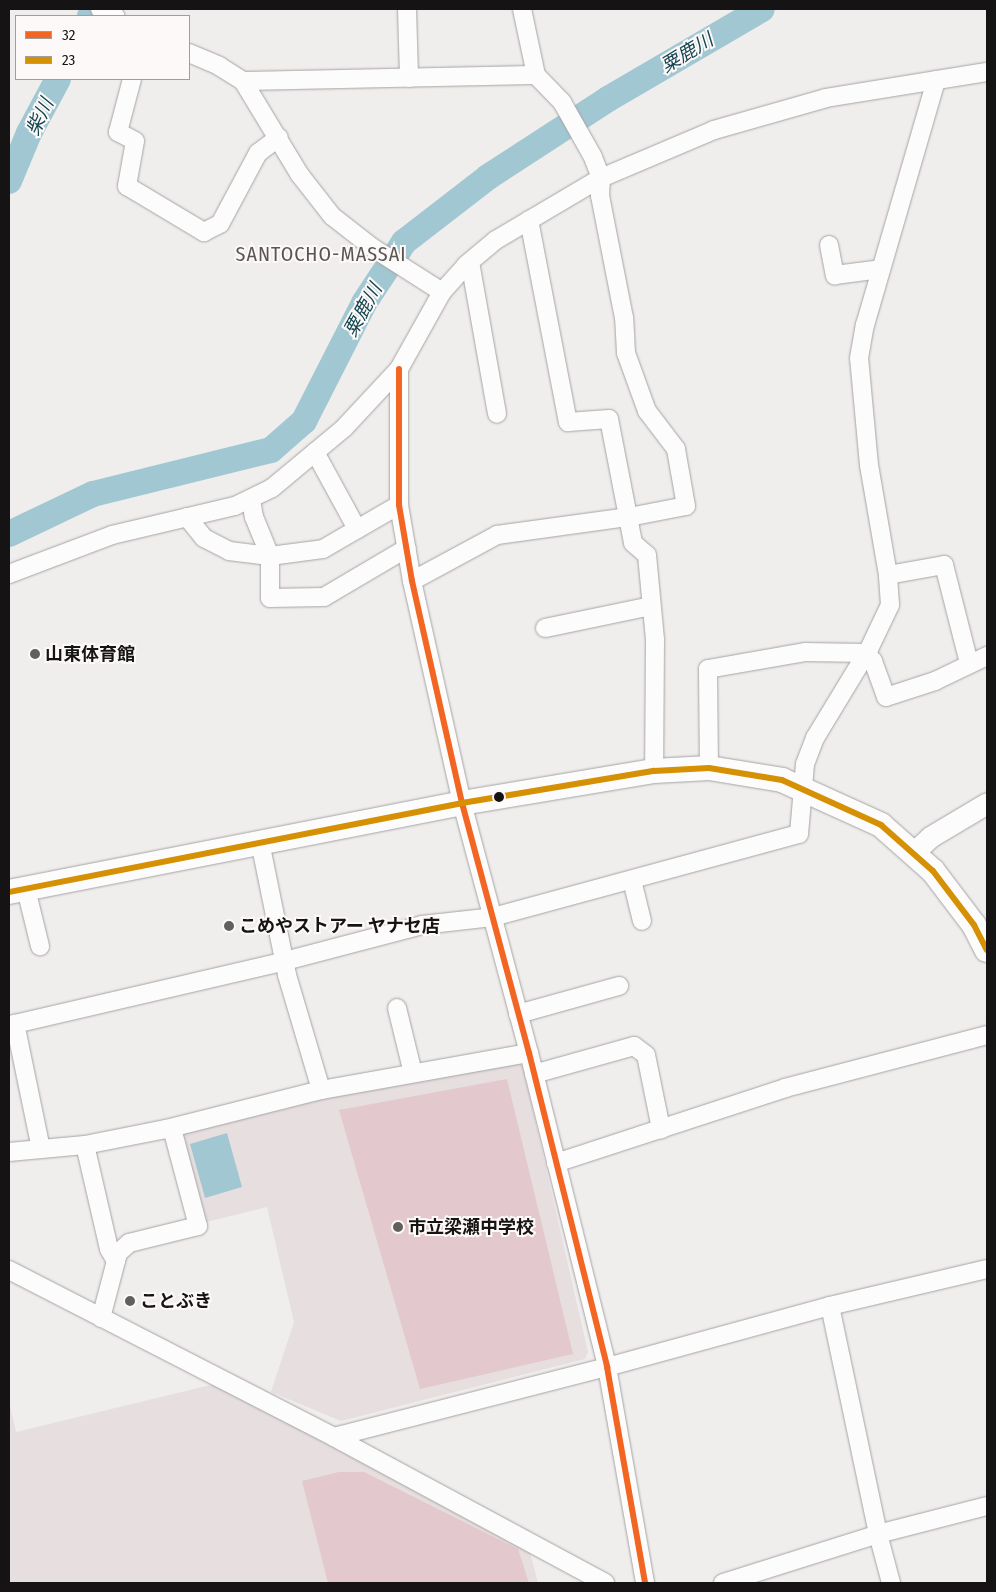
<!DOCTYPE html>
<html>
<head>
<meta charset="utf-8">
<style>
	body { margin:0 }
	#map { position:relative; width:996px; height:1592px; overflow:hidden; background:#f0eded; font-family:"Fira Sans Condensed","Noto Sans JP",sans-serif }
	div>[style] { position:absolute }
	.built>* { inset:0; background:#e6dedf }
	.green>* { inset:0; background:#e3c9cd }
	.water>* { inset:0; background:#a1c8d2 }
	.river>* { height:26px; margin:-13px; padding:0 13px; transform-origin:13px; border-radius:13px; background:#a1c8d2 }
	.roads { filter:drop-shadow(0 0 1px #a6a3a3) drop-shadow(0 0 1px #a6a3a3) }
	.minor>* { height:18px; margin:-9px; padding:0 9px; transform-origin:9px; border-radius:9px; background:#fdfcfc }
	.tertiary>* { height:21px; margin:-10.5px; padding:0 10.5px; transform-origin:10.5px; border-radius:10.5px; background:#fdfcfc }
	.secondary>* { height:24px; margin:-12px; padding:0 12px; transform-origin:12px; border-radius:12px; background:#fdfcfc }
	.bus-1>* { height:6px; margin:-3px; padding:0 3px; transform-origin:3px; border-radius:3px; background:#f26522 }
	.bus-2>* { height:6px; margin:-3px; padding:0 3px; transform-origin:3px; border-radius:3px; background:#d59003 }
	.dots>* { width:14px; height:14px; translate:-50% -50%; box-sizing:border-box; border:2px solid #fef9f9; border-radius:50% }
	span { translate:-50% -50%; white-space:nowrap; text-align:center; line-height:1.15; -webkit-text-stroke:4px #fef9f9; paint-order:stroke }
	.poi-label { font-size:18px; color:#151313; font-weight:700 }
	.left { translate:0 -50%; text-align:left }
	.water-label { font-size:19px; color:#134651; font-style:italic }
	.quarter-label { font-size:20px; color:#595555; letter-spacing:1px }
	.frame { position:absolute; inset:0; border:10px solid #151313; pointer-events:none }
	.legend { position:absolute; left:15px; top:15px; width:175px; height:65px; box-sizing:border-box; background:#fef9f9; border:1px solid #a19d9d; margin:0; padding:6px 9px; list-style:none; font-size:15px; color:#151313 }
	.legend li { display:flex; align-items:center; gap:10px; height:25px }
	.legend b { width:25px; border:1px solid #a19d9d }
</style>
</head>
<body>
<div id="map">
	<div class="built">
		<div style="clip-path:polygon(522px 1063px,588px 1352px,585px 1359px,341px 1421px,271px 1392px,294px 1322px,267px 1207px,202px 1223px,181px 1132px,316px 1097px)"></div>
		<div style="clip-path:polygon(219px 1383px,529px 1549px,538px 1583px,9px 1583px,9px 1401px,16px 1432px)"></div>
	</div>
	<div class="green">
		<div style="clip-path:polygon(507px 1079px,573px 1354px,420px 1389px,339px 1110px)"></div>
		<div style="clip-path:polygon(339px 1472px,364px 1472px,518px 1549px,529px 1583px,328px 1583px,302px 1481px)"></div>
	</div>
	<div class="water">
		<div style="clip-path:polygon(227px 1133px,242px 1187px,205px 1198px,190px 1144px)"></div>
	</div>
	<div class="river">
		<div style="left:90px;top:16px;width:8px;rotate:-60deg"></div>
		<div style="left:9px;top:181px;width:52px;rotate:-67.4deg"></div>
		<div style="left:29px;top:133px;width:61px;rotate:-61.8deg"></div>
		<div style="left:9px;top:534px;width:93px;rotate:-25.5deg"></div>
		<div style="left:93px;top:494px;width:183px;rotate:-13.9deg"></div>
		<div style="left:271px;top:450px;width:44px;rotate:-41.3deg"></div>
		<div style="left:304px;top:421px;width:132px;rotate:-63deg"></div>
		<div style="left:364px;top:303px;width:73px;rotate:-56.7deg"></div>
		<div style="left:404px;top:242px;width:106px;rotate:-37.7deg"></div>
		<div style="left:488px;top:177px;width:143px;rotate:-33deg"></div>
		<div style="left:608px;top:99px;width:178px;rotate:-30.3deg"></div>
	</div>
	<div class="roads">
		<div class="minor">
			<div style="left:100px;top:9px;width:17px;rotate:25deg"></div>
			<div style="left:407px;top:9px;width:69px;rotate:88.3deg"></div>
			<div style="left:189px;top:53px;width:33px;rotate:23deg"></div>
			<div style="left:219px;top:66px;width:28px;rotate:32deg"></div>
			<div style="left:243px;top:81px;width:110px;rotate:58.8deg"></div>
			<div style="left:300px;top:175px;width:52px;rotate:52deg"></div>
			<div style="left:332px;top:216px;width:52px;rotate:38deg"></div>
			<div style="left:373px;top:248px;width:82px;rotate:32.5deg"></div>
			<div style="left:132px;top:79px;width:55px;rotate:104.8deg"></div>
			<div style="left:118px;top:132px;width:19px;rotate:28deg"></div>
			<div style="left:135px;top:141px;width:46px;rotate:100.1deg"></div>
			<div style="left:127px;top:186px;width:90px;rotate:30.9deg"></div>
			<div style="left:204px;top:232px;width:18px;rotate:-27deg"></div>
			<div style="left:220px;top:224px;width:81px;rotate:-61.8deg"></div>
			<div style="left:258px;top:153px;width:26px;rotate:-37deg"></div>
			<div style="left:243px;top:81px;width:293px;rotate:-1.2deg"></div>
			<div style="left:529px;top:220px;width:206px;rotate:79.1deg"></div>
			<div style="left:568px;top:422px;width:41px;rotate:-4.2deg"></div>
			<div style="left:609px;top:419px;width:126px;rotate:79deg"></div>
			<div style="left:633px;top:543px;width:18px;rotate:41deg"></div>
			<div style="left:647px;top:555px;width:85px;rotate:84.6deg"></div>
			<div style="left:655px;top:640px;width:131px;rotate:90.4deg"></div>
			<div style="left:829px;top:245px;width:31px;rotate:79deg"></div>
			<div style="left:835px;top:275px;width:46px;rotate:-7.4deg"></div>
			<div style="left:470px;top:262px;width:154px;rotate:79.9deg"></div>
			<div style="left:399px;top:369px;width:136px;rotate:90deg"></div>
			<div style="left:399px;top:505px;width:77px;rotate:80.3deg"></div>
			<div style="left:412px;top:581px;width:228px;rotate:77.3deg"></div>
			<div style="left:462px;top:803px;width:259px;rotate:75deg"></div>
			<div style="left:529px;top:1053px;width:324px;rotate:76deg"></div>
			<div style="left:607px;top:1367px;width:219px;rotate:80deg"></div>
			<div style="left:315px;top:452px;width:88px;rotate:61.4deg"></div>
			<div style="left:251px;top:499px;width:18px;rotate:81deg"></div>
			<div style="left:254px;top:517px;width:42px;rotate:67.7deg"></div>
			<div style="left:270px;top:556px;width:42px;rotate:90deg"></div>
			<div style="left:270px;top:598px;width:54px;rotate:-1.1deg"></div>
			<div style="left:324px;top:597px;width:96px;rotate:-30.6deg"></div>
			<div style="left:187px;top:517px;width:27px;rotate:51deg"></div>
			<div style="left:204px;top:538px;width:28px;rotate:27deg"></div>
			<div style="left:229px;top:551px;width:41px;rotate:7deg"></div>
			<div style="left:270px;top:556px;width:53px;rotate:-7.5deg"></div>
			<div style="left:323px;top:549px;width:88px;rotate:-30.1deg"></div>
			<div style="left:9px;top:574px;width:110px;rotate:-20.7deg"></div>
			<div style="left:112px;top:535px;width:126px;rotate:-13.3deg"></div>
			<div style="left:235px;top:506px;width:41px;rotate:-25.9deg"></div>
			<div style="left:272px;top:488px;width:94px;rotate:-39.8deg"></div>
			<div style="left:344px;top:428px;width:81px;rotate:-47deg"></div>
			<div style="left:399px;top:369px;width:88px;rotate:-60.8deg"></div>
			<div style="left:442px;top:292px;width:36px;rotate:-48deg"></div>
			<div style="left:466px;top:265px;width:39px;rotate:-40deg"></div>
			<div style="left:496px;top:240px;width:122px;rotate:-30.6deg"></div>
			<div style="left:601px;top:178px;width:123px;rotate:-23deg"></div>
			<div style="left:714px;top:130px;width:116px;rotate:-15.9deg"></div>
			<div style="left:826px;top:98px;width:163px;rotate:-9.2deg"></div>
			<div style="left:888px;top:575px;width:57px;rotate:-10.1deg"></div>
			<div style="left:944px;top:565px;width:101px;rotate:75.7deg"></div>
			<div style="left:412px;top:581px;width:97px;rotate:-28.4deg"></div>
			<div style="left:497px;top:535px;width:133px;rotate:-7.8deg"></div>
			<div style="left:629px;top:517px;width:58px;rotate:-10.9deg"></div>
			<div style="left:686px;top:506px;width:58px;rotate:-100deg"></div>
			<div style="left:676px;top:449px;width:48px;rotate:-127.3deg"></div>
			<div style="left:647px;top:411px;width:62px;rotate:-109.9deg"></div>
			<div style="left:626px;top:353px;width:35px;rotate:-93deg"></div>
			<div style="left:624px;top:318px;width:124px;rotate:-101.1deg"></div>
			<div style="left:600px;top:196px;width:18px;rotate:-87deg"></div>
			<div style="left:601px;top:178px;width:22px;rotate:-111deg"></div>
			<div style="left:593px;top:157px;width:63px;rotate:-119.4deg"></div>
			<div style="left:562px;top:102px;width:37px;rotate:-134deg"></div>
			<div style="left:536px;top:75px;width:67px;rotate:-102deg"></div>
			<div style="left:545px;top:628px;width:108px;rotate:-11.7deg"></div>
			<div style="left:709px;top:768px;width:99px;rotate:-90.6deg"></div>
			<div style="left:708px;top:669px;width:98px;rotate:-9.9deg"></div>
			<div style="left:805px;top:652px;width:61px;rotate:0.9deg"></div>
			<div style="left:866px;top:653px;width:11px;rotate:49deg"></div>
			<div style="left:873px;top:661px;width:38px;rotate:70deg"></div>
			<div style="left:886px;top:697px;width:52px;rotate:-18.1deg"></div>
			<div style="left:935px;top:681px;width:58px;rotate:-25.7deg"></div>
			<div style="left:260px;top:842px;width:136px;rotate:78.5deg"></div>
			<div style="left:287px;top:975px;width:120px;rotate:73.5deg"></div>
			<div style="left:632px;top:880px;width:42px;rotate:76.3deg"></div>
			<div style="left:26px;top:889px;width:59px;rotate:76.2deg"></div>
			<div style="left:397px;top:1008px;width:67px;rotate:76.2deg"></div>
			<div style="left:518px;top:1014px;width:105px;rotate:-15.5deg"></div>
			<div style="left:534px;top:1074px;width:104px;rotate:-15.6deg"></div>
			<div style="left:634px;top:1046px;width:15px;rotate:37deg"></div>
			<div style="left:646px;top:1055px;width:76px;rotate:78.5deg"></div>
			<div style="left:85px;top:1145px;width:107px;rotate:77deg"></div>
			<div style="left:109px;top:1249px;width:14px;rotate:60deg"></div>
			<div style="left:41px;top:1149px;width:128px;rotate:-101.7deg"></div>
			<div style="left:15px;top:1024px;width:277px;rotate:-13.1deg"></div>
			<div style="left:285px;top:961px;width:142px;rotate:-14.7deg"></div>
			<div style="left:422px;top:925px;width:71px;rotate:-6.4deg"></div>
			<div style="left:493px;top:917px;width:317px;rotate:-15.2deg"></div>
			<div style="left:799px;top:834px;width:70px;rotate:-85.1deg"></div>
			<div style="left:805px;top:764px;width:28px;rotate:-69deg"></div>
			<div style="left:815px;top:738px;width:104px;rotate:-58.8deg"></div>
			<div style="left:869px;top:649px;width:49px;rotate:-64.5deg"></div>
			<div style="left:890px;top:605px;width:30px;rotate:-94deg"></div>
			<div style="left:888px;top:575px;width:112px;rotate:-99.8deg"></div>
			<div style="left:869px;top:465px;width:107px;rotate:-95.3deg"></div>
			<div style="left:859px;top:358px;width:34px;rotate:-80deg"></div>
			<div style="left:865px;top:325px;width:255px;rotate:-73.8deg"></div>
			<div style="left:9px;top:1152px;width:76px;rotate:-5.3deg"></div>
			<div style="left:85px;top:1145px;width:83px;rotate:-11.2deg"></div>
			<div style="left:166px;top:1129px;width:160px;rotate:-14.1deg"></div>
			<div style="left:321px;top:1090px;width:211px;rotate:-10.1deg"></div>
			<div style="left:556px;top:1163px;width:241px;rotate:-18.1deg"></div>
			<div style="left:785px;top:1088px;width:209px;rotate:-14.7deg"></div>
			<div style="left:9px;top:1270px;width:365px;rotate:27.2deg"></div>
			<div style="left:334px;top:1437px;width:308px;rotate:28.3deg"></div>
			<div style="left:830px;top:1306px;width:233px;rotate:78.1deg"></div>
			<div style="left:878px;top:1534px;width:51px;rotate:75.1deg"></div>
			<div style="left:101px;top:1318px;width:67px;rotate:-75.3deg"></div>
			<div style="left:118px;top:1253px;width:15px;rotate:-42deg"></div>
			<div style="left:129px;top:1243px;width:71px;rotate:-13.8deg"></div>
			<div style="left:198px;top:1226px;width:101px;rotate:-104.9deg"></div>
			<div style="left:334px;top:1437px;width:282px;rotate:-14.4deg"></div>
			<div style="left:607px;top:1367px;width:231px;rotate:-15.3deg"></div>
			<div style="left:830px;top:1306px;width:161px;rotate:-13.3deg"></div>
			<div style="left:723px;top:1583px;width:163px;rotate:-17.5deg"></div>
			<div style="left:878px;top:1534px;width:113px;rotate:-14.4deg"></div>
		</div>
		<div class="tertiary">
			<div style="left:913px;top:853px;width:23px;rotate:-43deg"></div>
			<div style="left:930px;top:837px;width:66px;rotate:-30.8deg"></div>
		</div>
		<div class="secondary">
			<div style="left:9px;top:892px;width:462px;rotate:-11.1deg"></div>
			<div style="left:462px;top:803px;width:195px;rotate:-9.5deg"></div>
			<div style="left:654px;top:771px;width:55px;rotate:-3.1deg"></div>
			<div style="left:709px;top:768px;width:74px;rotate:9.3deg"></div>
			<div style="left:782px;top:780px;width:109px;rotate:24.4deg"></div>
			<div style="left:881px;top:825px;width:69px;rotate:41.5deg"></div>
			<div style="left:933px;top:871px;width:68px;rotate:52.8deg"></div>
			<div style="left:974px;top:925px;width:28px;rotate:63deg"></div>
		</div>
	</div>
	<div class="bus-1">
		<div style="left:399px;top:369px;width:136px;rotate:90deg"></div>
		<div style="left:399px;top:505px;width:77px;rotate:80.3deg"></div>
		<div style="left:412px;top:581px;width:228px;rotate:77.3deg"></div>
		<div style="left:462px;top:803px;width:259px;rotate:75deg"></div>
		<div style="left:529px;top:1053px;width:324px;rotate:76deg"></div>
		<div style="left:607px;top:1367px;width:219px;rotate:80deg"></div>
	</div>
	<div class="bus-2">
		<div style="left:9px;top:892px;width:462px;rotate:-11.1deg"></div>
		<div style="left:462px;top:803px;width:195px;rotate:-9.5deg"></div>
		<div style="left:654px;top:771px;width:55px;rotate:-3.1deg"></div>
		<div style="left:709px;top:768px;width:74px;rotate:9.3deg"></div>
		<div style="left:782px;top:780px;width:109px;rotate:24.4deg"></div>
		<div style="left:881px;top:825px;width:69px;rotate:41.5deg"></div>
		<div style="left:933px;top:871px;width:68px;rotate:52.8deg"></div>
		<div style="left:974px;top:925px;width:28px;rotate:63deg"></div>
	</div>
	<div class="dots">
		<div style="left:35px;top:654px;background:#625f5f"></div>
		<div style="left:499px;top:797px;background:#151313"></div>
		<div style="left:229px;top:926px;background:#625f5f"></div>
		<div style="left:398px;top:1227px;background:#625f5f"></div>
		<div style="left:130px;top:1301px;background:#625f5f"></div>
	</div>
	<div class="poi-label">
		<span class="left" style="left:45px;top:654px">山東体育館</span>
		<span class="left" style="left:239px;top:926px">こめやストアー ヤナセ店</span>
		<span class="left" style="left:408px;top:1227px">市立梁瀬中学校</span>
		<span class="left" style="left:140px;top:1301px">ことぶき</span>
	</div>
	<div class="water-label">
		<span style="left:687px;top:53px;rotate:-31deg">粟鹿川</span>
		<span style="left:40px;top:117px;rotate:-65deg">柴川</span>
		<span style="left:363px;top:310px;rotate:-61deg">粟鹿川</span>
	</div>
	<div class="quarter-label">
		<span style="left:321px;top:254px">SANTOCHO-MASSAI</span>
	</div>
	<div class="frame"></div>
	<ul class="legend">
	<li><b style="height:6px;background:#f26522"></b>32</li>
	<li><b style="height:6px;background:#d59003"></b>23</li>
	</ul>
</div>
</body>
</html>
